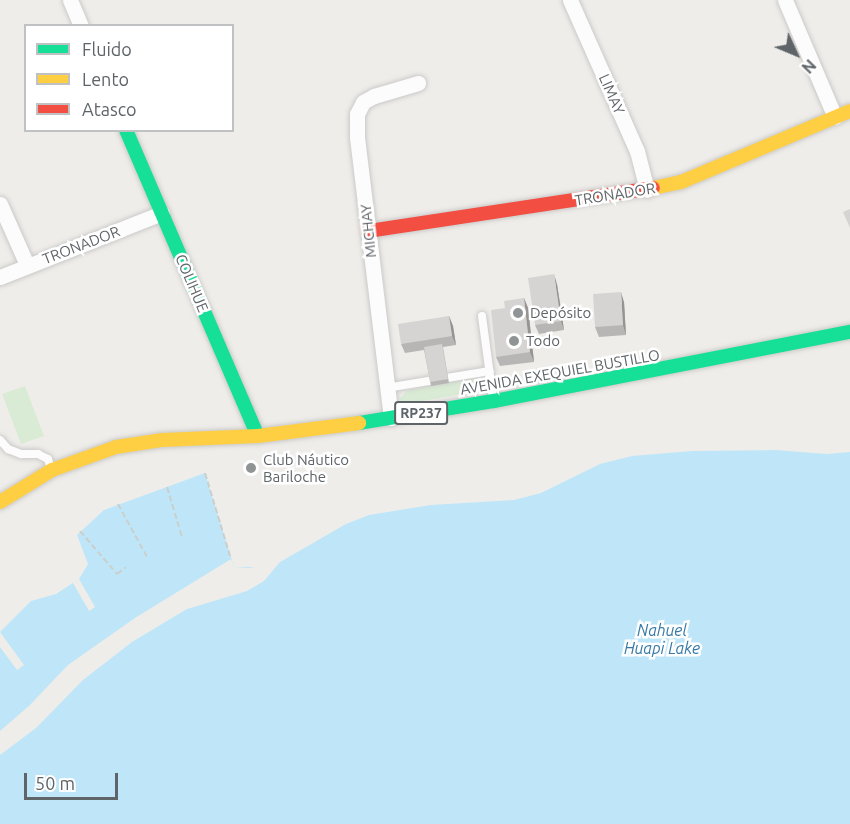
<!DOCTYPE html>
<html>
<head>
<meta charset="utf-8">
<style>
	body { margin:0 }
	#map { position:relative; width:850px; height:824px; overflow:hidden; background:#efede9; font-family:Ubuntu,sans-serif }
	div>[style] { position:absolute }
	.green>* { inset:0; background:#d9ebd4 }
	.water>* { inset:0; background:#bee6f8 }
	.pier>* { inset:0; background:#efede9 }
	.path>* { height:2px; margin-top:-1px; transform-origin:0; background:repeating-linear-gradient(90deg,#cbcfcb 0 6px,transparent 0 9px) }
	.roads { filter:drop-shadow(0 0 2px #cacaca) drop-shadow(0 0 2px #cacaca) }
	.lane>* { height:8px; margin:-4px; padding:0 4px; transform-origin:4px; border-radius:4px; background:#fdfcfc }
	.street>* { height:15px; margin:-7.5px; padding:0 7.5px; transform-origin:7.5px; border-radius:7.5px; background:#fdfcfc }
	.fast>* { height:14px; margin:-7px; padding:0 7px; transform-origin:7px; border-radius:7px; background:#16e098 }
	.slow>* { height:14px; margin:-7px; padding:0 7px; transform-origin:7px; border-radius:7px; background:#ffcf43 }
	.jam>* { height:14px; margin:-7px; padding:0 7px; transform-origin:7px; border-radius:7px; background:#f24e42 }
	.wall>* { inset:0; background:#b8b6b5 }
	.shaded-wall>* { inset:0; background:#969493 }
	.building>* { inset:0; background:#d6d4d2 }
	.dots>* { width:16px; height:16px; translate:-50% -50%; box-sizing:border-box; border:3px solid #fff; border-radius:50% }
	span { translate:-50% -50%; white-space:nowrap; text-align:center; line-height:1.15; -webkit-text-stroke:5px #fff; paint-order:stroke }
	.shield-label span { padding:2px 4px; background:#fff; border:2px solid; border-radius:4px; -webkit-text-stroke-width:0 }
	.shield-label { font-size:14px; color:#5e6468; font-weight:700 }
	.street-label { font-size:15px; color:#5e6468 }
	.poi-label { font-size:15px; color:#5e6468 }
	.left { translate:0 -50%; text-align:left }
	.water-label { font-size:16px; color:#387aa7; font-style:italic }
	.legend { position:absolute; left:24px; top:24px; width:210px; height:108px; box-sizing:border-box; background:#fff; border:2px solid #bfc1c3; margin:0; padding:8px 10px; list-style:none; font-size:18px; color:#5e6468 }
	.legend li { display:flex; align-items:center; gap:12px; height:30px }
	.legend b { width:30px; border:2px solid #bfc1c3 }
	.north { position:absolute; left:766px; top:24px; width:60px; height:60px; -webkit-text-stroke:4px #fff; paint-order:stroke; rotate:134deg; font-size:16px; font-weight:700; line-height:24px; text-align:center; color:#5e6468 }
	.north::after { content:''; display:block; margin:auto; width:21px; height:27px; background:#5e6468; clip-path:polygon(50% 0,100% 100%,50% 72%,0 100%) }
	.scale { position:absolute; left:24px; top:773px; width:94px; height:27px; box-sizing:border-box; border:3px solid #5e6468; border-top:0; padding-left:8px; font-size:18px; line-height:21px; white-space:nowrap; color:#5e6468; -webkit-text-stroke:4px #fff; paint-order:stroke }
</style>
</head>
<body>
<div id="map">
	<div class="green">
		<div style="clip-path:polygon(477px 377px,479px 391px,405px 404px,399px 399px,408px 390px)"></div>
		<div style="clip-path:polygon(25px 386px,44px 436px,21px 444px,2px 394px)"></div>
	</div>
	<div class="water">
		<div style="clip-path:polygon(775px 450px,827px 454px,850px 452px,850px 824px,0 824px,0 632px,31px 601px,56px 594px,79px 579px,88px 564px,77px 535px,104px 510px,205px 473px,234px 567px,263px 567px,280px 562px,346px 524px,369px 515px,431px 505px,514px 500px,541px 493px,600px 464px,632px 456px,692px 451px)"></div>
	</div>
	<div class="pier">
		<div style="clip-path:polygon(231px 559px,234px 567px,249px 568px,280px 562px,264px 581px,247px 591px,187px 609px,132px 642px,83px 680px,36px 728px,0 755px,0 731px,29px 706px,68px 665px,135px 618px)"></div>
		<div style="clip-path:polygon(79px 579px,95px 607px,89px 611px,73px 583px)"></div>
		<div style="clip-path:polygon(0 632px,24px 665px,17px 670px,0 647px)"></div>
	</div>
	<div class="path">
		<div style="left:205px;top:473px;width:90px;rotate:73.2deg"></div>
		<div style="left:167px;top:487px;width:52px;rotate:73.3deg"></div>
		<div style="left:118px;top:504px;width:60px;rotate:61.3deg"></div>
		<div style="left:80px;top:531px;width:57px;rotate:49.3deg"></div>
		<div style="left:117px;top:574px;width:11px;rotate:-38deg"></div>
	</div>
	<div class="roads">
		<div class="lane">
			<div style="left:482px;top:316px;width:83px;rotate:82.4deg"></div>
			<div style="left:386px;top:388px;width:105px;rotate:-9.3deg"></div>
			<div style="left:0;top:440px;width:12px;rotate:48deg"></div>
			<div style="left:8px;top:449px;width:14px;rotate:21deg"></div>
			<div style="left:21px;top:454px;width:17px"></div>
			<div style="left:38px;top:454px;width:11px;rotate:27deg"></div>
			<div style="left:48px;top:459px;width:7px;rotate:74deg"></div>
		</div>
		<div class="street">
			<div style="left:70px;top:0;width:28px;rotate:67deg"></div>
			<div style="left:570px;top:0;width:165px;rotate:66.1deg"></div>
			<div style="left:637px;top:151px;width:40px;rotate:75.6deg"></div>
			<div style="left:785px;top:0;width:127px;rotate:66.9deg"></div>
			<div style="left:0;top:204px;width:67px;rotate:66.1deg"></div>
			<div style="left:0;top:277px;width:174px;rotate:-21.6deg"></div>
			<div style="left:391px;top:418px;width:283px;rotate:-96.9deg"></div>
			<div style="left:357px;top:137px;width:23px;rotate:-90deg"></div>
			<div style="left:357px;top:114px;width:13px;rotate:-63deg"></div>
			<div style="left:363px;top:102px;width:13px;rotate:-29deg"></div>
			<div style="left:374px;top:96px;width:46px;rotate:-16.5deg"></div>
		</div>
		<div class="fast">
			<div style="left:126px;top:130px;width:333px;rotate:66.7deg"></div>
			<div style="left:359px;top:423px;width:137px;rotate:-9.3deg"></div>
			<div style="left:494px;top:401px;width:363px;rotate:-11deg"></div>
		</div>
		<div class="slow">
			<div style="left:653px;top:188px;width:29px;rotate:-12deg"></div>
			<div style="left:681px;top:182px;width:183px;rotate:-22.8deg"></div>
			<div style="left:0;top:502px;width:61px;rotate:-31.6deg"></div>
			<div style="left:52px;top:470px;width:68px;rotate:-19.8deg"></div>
			<div style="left:116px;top:447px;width:47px;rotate:-8.7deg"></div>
			<div style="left:162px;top:440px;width:96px;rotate:-2.4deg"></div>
			<div style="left:258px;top:436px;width:102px;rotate:-7.3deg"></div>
		</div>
		<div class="jam">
			<div style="left:368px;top:231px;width:288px;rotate:-8.6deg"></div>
		</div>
	</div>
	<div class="wall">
		<div style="clip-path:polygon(557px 284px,564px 330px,539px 334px,535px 325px)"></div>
		<div style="clip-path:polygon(524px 298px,528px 308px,534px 362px,500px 366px,496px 357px,505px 308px)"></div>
		<div style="clip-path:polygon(624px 302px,626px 335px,599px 337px,595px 327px)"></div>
		<div style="clip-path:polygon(449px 316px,453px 326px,456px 345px,443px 347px,449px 383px,431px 386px,424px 350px,405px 353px,401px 344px)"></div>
	</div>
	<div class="shaded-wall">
		<div style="clip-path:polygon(554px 274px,557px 284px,564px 330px,561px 321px)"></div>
		<div style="clip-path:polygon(621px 292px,624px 302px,626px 335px,623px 325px)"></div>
		<div style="clip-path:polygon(524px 298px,528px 308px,534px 362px,530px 352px)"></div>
		<div style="clip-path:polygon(449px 316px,453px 326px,456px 345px,452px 336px)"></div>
	</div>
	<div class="building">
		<div style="clip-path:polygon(850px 209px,850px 228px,843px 212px)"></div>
		<div style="clip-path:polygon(554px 274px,561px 321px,535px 325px,528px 278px)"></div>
		<div style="clip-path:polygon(621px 292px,623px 325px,595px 327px,593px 294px)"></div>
		<div style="clip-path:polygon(524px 298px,530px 352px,496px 357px,491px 310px,505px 308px,504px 301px)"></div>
		<div style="clip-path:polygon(449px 316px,452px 336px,401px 344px,398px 324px)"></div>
		<div style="clip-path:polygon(442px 344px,448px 379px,430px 382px,424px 347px)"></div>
	</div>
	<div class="dots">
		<div style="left:518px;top:313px;background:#919495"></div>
		<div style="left:514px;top:341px;background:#919495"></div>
		<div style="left:251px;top:468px;background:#919495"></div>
	</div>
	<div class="shield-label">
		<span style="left:421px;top:413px">RP237</span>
	</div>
	<div class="street-label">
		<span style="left:612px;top:94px;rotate:66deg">LIMAY</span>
		<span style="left:615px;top:194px;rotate:-9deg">TRONADOR</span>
		<span style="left:368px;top:231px;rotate:-96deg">MICHAY</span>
		<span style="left:81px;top:245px;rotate:-21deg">TRONADOR</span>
		<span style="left:192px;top:283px;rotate:67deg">COLIHUE</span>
		<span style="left:560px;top:372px;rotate:-10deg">AVENIDA EXEQUIEL BUSTILLO</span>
	</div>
	<div class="poi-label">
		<span class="left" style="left:530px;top:313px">Depósito</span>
		<span class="left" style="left:526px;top:341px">Todo</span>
		<span class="left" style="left:263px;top:468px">Club Náutico<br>Bariloche</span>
	</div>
	<div class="water-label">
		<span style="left:662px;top:639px">Nahuel<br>Huapi Lake</span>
	</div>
	<ul class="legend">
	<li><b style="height:8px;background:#16e098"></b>Fluido</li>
	<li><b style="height:8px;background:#ffcf43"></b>Lento</li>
	<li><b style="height:8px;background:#f24e42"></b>Atasco</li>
	</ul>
	<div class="north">N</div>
	<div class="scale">50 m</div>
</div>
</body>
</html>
